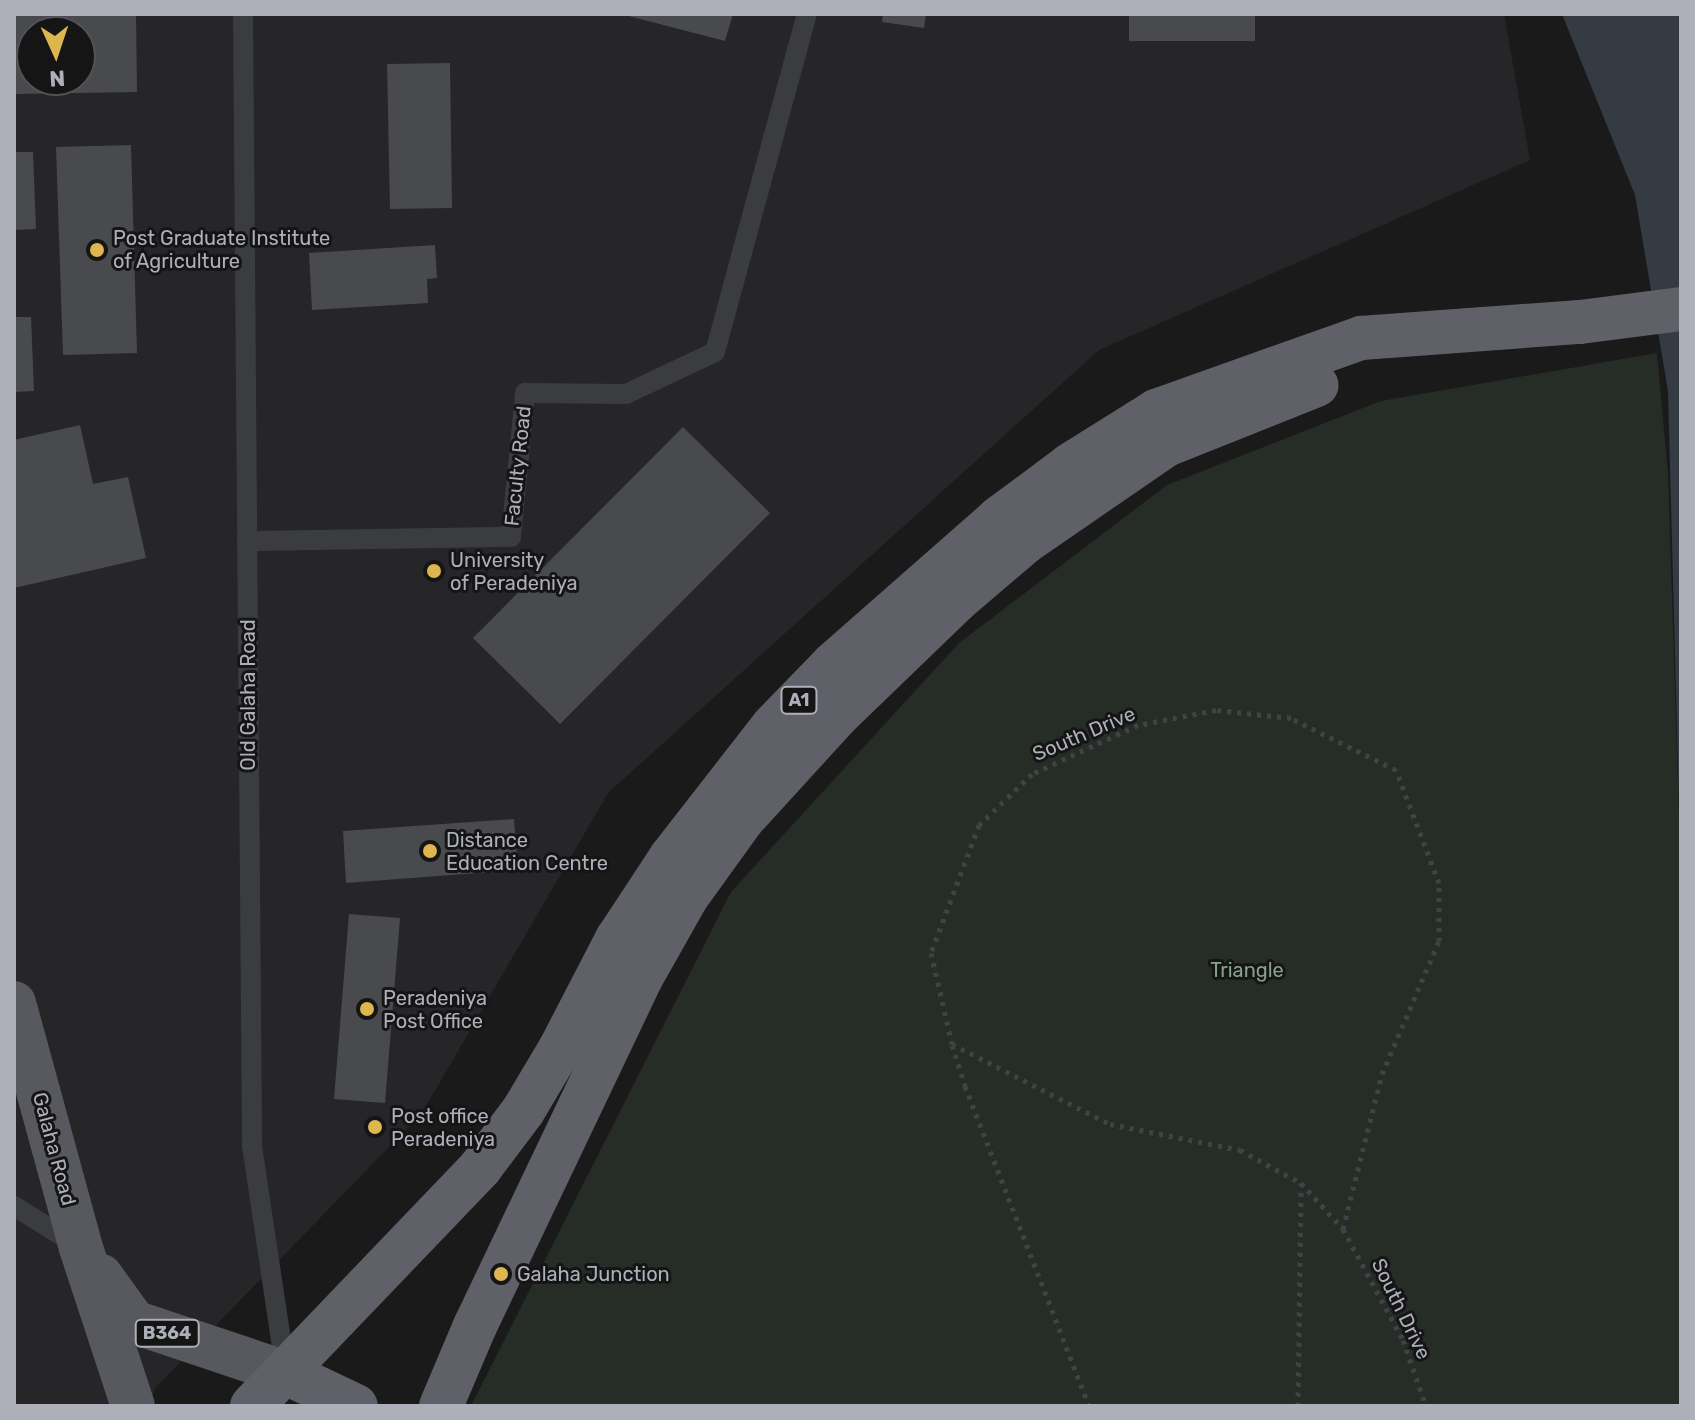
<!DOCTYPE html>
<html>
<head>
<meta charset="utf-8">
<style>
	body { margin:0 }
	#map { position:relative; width:1695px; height:1420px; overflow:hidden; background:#1a1a1b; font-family:Rubik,sans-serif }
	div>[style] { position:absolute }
	.built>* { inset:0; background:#262628 }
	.green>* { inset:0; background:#262d27 }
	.water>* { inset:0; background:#353b43 }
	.building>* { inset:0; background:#494a4d }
	.path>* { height:5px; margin-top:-2.5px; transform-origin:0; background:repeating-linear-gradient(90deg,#414247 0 4px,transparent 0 10px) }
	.service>* { height:20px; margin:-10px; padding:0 10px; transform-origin:10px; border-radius:10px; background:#3b3c40 }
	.primary>* { height:44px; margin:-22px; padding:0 22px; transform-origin:22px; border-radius:22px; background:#57595f }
	.trunk>* { height:44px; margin:-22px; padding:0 22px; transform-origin:22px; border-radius:22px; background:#606168 }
	.dots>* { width:22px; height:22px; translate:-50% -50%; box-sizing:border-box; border:4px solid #151516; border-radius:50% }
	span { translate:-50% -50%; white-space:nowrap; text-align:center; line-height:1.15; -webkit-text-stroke:6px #151516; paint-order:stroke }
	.shield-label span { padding:2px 6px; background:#151516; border:2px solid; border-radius:6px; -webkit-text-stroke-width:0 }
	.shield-label { font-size:18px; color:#aeb0b9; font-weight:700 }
	.poi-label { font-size:20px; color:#aeb0b9 }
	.left { translate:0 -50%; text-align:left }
	.street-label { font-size:20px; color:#aeb0b9 }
	.park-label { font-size:20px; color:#87a28a }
	.frame { position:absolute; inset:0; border:16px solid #aeb0b9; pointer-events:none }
	.north { position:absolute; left:16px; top:16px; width:80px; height:80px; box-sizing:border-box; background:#151516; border:2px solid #525357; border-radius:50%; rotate:177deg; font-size:22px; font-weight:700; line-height:32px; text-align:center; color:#aeb0b9 }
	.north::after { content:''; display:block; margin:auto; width:28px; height:36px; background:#ddb650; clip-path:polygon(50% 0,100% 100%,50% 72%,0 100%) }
</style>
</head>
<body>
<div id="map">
	<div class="built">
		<div style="clip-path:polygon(evenodd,14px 14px,1504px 14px,1530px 160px,1099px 350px,608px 793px,422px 1113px,155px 1388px,149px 1406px,14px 1406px,14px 14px,32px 32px,80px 32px,80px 80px,32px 80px,32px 32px)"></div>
	</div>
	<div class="green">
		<div style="clip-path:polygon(1657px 353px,1668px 474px,1681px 880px,1681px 1406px,471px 1406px,731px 892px,959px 643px,1167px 485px,1381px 401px)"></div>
	</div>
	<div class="water">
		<div style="clip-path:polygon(1562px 14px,1681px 14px,1681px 880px,1668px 391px,1635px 195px)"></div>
	</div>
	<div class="building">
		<div style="clip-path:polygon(evenodd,136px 14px,137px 92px,16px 94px,16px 15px,136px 14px,32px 32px,80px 32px,80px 80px,32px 80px,32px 32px)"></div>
		<div style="clip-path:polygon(621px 14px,733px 14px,725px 41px)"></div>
		<div style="clip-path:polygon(883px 14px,926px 14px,924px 28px,882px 22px)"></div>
		<div style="clip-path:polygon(1129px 14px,1255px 14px,1255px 41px,1129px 41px)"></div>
		<div style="clip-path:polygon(450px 63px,452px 208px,390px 209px,387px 64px)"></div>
		<div style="clip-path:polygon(131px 145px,137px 353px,63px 355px,56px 147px)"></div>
		<div style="clip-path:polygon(14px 152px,33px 152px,36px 229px,14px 230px)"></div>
		<div style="clip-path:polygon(435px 245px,437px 278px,427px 279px,428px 303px,312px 310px,309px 253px)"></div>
		<div style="clip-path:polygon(14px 317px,31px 317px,34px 391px,14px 392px)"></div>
		<div style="clip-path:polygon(80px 425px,93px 484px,128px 477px,146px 558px,14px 588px,14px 440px)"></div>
		<div style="clip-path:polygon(683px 427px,770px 513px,560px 724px,473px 638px)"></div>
		<div style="clip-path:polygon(514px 819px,518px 870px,346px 883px,343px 831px)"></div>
		<div style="clip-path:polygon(349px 914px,400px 918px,385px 1103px,334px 1099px)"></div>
	</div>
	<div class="path">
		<div style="left:952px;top:1045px;width:43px;rotate:72.4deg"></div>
		<div style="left:965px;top:1086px;width:343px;rotate:68.8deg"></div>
		<div style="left:1343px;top:1229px;width:160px;rotate:-75.9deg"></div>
		<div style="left:1382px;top:1074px;width:145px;rotate:-66.8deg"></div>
		<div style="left:1439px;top:941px;width:58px;rotate:-90deg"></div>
		<div style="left:1439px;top:883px;width:121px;rotate:-110.8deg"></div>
		<div style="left:1396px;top:770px;width:117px;rotate:-153.7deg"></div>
		<div style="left:1291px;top:718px;width:75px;rotate:-173.9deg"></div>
		<div style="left:1216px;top:710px;width:79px;rotate:169.1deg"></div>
		<div style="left:1138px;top:725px;width:117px;rotate:155.2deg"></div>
		<div style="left:1032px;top:774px;width:74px;rotate:136.1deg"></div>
		<div style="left:979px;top:825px;width:137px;rotate:110.6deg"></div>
		<div style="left:931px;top:953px;width:93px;rotate:77deg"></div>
		<div style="left:952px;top:1044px;width:177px;rotate:26.9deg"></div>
		<div style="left:1110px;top:1124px;width:133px;rotate:11.3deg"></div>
		<div style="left:1240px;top:1150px;width:69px;rotate:28.4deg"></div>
		<div style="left:1301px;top:1183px;width:62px;rotate:47.6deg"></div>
		<div style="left:1343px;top:1229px;width:126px;rotate:61.6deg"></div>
		<div style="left:1403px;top:1340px;width:70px;rotate:70.8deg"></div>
		<div style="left:1298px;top:1406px;width:223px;rotate:-89.2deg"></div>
	</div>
	<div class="service">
		<div style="left:243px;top:14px;width:1132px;rotate:89.54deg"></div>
		<div style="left:252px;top:1146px;width:223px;rotate:81.5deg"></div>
		<div style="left:247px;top:541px;width:264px;rotate:-0.9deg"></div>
		<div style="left:511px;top:537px;width:145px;rotate:-84.4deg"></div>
		<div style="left:525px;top:393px;width:101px;rotate:0.6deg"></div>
		<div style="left:626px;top:394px;width:98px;rotate:-25.3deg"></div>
		<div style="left:715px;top:352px;width:350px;rotate:-74.8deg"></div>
		<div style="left:14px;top:1206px;width:72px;rotate:31.9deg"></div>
	</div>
	<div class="primary">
		<div style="left:14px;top:1003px;width:254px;rotate:74.7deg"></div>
		<div style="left:81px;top:1248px;width:166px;rotate:71.8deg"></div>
		<div style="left:101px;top:1276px;width:57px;rotate:54.3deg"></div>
		<div style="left:134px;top:1322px;width:160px;rotate:18.5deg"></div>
	</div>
	<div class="trunk">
		<div style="left:286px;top:1373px;width:77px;rotate:25.2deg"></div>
		<div style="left:252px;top:1406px;width:330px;rotate:-46.2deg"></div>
		<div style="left:480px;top:1168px;width:71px;rotate:-53deg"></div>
		<div style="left:523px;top:1111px;width:74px;rotate:-59.3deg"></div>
		<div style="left:561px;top:1047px;width:122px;rotate:-62.6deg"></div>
		<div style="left:617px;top:939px;width:98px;rotate:-56.6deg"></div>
		<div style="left:671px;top:857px;width:166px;rotate:-52.1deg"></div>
		<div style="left:773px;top:726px;width:86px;rotate:-45.9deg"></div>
		<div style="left:833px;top:664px;width:221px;rotate:-41.3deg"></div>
		<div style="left:999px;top:518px;width:89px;rotate:-36.7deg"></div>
		<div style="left:1070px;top:465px;width:102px;rotate:-32.1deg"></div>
		<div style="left:1156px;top:411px;width:218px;rotate:-19.6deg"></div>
		<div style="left:1361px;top:338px;width:220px;rotate:-4.2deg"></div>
		<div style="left:1580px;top:322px;width:102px;rotate:-7.3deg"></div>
		<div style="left:441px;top:1406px;width:87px;rotate:-67deg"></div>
		<div style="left:475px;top:1326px;width:386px;rotate:-64.5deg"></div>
		<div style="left:641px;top:978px;width:92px;rotate:-60.6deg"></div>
		<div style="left:686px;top:898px;width:96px;rotate:-54.3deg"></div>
		<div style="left:742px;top:820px;width:141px;rotate:-47.6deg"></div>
		<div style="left:837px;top:716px;width:165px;rotate:-44deg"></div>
		<div style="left:956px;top:601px;width:91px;rotate:-40.5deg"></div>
		<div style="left:1025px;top:542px;width:171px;rotate:-34.5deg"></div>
		<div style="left:1166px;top:445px;width:162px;rotate:-21.7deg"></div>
	</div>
	<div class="dots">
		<div style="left:97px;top:250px;background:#ddb650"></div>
		<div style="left:434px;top:571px;background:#ddb650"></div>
		<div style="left:430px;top:851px;background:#ddb650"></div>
		<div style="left:367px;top:1009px;background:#ddb650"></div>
		<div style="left:375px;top:1127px;background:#ddb650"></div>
		<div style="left:501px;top:1274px;background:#ddb650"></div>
	</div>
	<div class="shield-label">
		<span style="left:799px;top:700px">A1</span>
		<span style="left:167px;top:1333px">B364</span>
	</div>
	<div class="poi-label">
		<span class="left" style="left:113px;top:250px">Post Graduate Institute<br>of Agriculture</span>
		<span class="left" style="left:450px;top:572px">University<br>of Peradeniya</span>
		<span class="left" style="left:446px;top:852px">Distance<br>Education Centre</span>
		<span class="left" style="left:383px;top:1010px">Peradeniya<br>Post Office</span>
		<span class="left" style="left:391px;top:1128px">Post office<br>Peradeniya</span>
		<span class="left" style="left:517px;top:1274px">Galaha Junction</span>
	</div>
	<div class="street-label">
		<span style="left:518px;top:466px;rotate:-84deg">Faculty Road</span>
		<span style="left:248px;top:695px;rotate:-90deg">Old Galaha Road</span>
		<span style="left:1084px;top:734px;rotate:-23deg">South Drive</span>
		<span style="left:54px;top:1149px;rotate:75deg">Galaha Road</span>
		<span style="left:1401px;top:1309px;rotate:64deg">South Drive</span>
	</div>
	<div class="park-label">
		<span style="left:1247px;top:970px">Triangle</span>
	</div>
	<div class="frame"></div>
	<div class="north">N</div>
</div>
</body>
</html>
